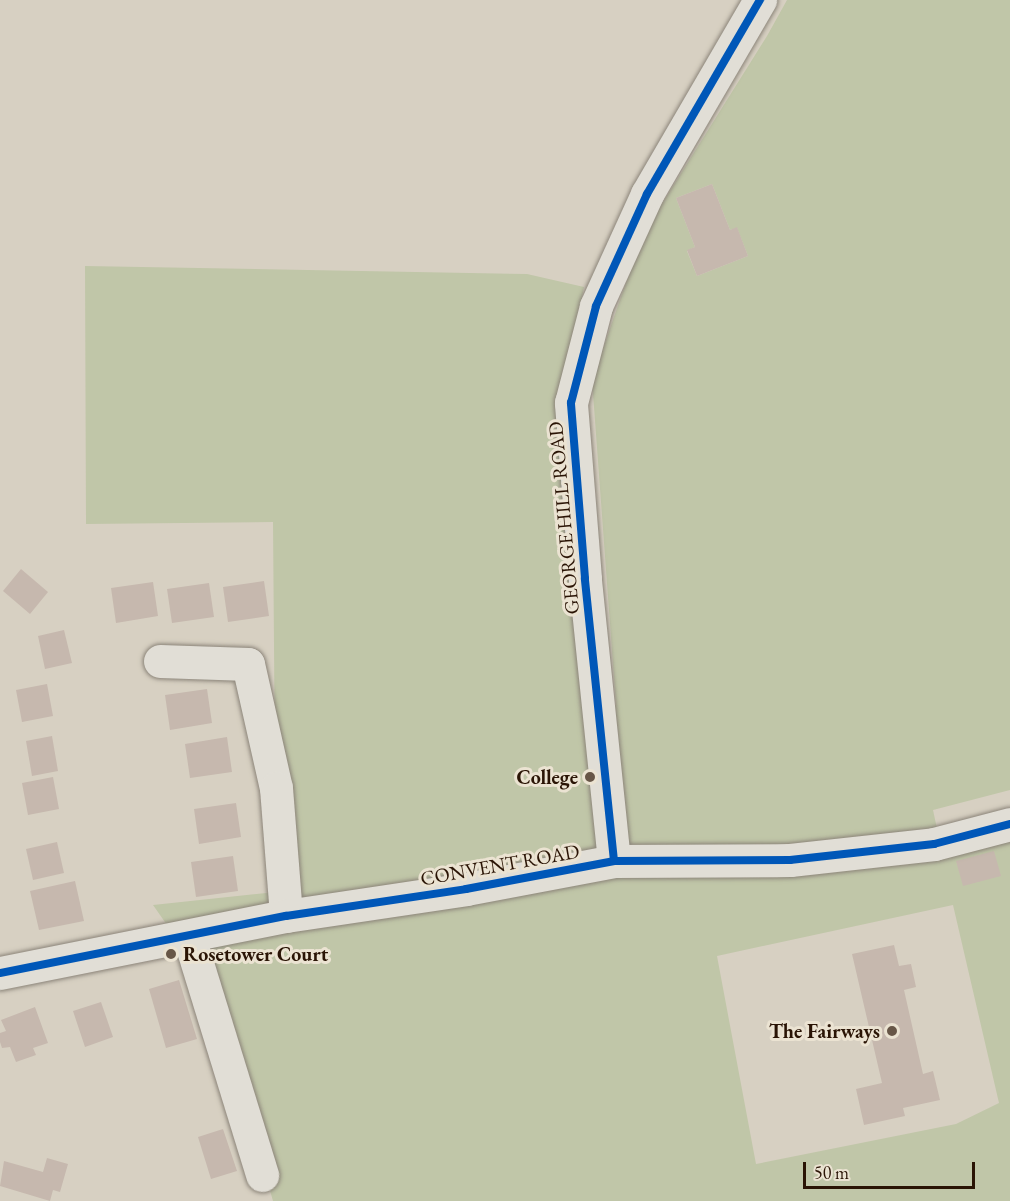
<!DOCTYPE html>
<html>
<head>
<meta charset="utf-8">
<style>
	body { margin:0 }
	#map { position:relative; width:1010px; height:1201px; overflow:hidden; background:#d7d0c2; font-family:"EB Garamond",serif }
	div>[style] { position:absolute }
	.green>* { inset:0; background:#c0c6a8 }
	.building>* { inset:0; background:#c6b8ae }
	.roads { filter:drop-shadow(0 0 2px #8b8479) drop-shadow(0 0 2px #8b8479) }
	.minor>* { height:33px; margin:-16.5px; padding:0 16.5px; transform-origin:16.5px; border-radius:16.5px; background:#e1ded6 }
	.cycleway>* { height:8px; margin:-4px; padding:0 4px; transform-origin:4px; border-radius:4px; background:#0057b8 }
	.dots>* { width:16px; height:16px; translate:-50% -50%; box-sizing:border-box; border:3px solid #ebe3d2; border-radius:50% }
	span { translate:-50% -50%; white-space:nowrap; text-align:center; line-height:1.15; -webkit-text-stroke:6px #ebe3d2; paint-order:stroke }
	.street-label { font-size:20px; color:#2a1405 }
	.poi-label { font-size:20px; color:#2a1405; font-weight:700 }
	.right { translate:-100% -50%; text-align:right }
	.left { translate:0 -50%; text-align:left }
	.scale { position:absolute; left:803px; top:1162px; width:172px; height:27px; box-sizing:border-box; border:3px solid #2a1405; border-top:0; padding-left:8px; font-size:18px; line-height:21px; white-space:nowrap; color:#2a1405; -webkit-text-stroke:4px #ebe3d2; paint-order:stroke }
</style>
</head>
<body>
<div id="map">
	<div class="green">
		<div style="clip-path:polygon(evenodd,787px 0,1010px 0,1010px 790px,933px 810px,942px 852px,1010px 827px,1010px 1201px,273px 1201px,214px 992px,153px 905px,276px 892px,273px 522px,86px 524px,85px 266px,527px 274px,584px 287px,560px 411px,588px 714px,616px 705px,592px 380px,643px 234px,767px 36px,787px 0,712px 184px,730px 230px,737px 228px,748px 256px,697px 276px,687px 251px,695px 247px,676px 198px,712px 184px,787px 0,953px 905px,999px 1103px,956px 1124px,756px 1164px,717px 956px,953px 905px)"></div>
	</div>
	<div class="building">
		<div style="clip-path:polygon(712px 184px,730px 230px,737px 227px,748px 256px,697px 276px,687px 250px,695px 247px,676px 198px)"></div>
		<div style="clip-path:polygon(21px 569px,48px 592px,30px 614px,3px 591px)"></div>
		<div style="clip-path:polygon(264px 581px,269px 616px,228px 622px,223px 587px)"></div>
		<div style="clip-path:polygon(153px 582px,158px 616px,116px 623px,111px 588px)"></div>
		<div style="clip-path:polygon(209px 583px,214px 617px,172px 623px,167px 589px)"></div>
		<div style="clip-path:polygon(64px 630px,72px 663px,45px 669px,38px 636px)"></div>
		<div style="clip-path:polygon(47px 684px,53px 716px,22px 722px,16px 690px)"></div>
		<div style="clip-path:polygon(207px 689px,212px 723px,170px 730px,165px 695px)"></div>
		<div style="clip-path:polygon(52px 736px,58px 771px,32px 776px,26px 741px)"></div>
		<div style="clip-path:polygon(227px 737px,232px 772px,190px 778px,185px 744px)"></div>
		<div style="clip-path:polygon(53px 777px,59px 809px,28px 815px,22px 783px)"></div>
		<div style="clip-path:polygon(236px 803px,241px 837px,199px 844px,194px 809px)"></div>
		<div style="clip-path:polygon(57px 842px,64px 873px,33px 880px,26px 849px)"></div>
		<div style="clip-path:polygon(994px 851px,1001px 876px,963px 886px,956px 861px)"></div>
		<div style="clip-path:polygon(233px 856px,238px 891px,196px 897px,191px 862px)"></div>
		<div style="clip-path:polygon(75px 881px,84px 921px,39px 930px,30px 891px)"></div>
		<div style="clip-path:polygon(894px 945px,899px 966px,911px 964px,916px 987px,904px 990px,923px 1074px,933px 1071px,940px 1100px,903px 1108px,905px 1116px,864px 1125px,856px 1089px,882px 1083px,852px 954px)"></div>
		<div style="clip-path:polygon(179px 980px,197px 1039px,166px 1048px,149px 989px)"></div>
		<div style="clip-path:polygon(101px 1002px,113px 1037px,85px 1047px,73px 1011px)"></div>
		<div style="clip-path:polygon(35px 1007px,48px 1043px,33px 1048px,36px 1055px,16px 1062px,10px 1047px,2px 1048px,0 1042px,0 1033px,6px 1031px,1px 1020px)"></div>
		<div style="clip-path:polygon(223px 1129px,237px 1171px,211px 1179px,198px 1137px)"></div>
		<div style="clip-path:polygon(47px 1158px,68px 1164px,60px 1192px,53px 1190px,50px 1201px,0 1186px,4px 1161px,43px 1172px)"></div>
	</div>
	<div class="roads">
		<div class="minor">
			<div style="left:160px;top:661px;width:88px;rotate:2deg"></div>
			<div style="left:248px;top:664px;width:127px;rotate:77.3deg"></div>
			<div style="left:276px;top:788px;width:128px;rotate:85.5deg"></div>
			<div style="left:614px;top:861px;width:284px;rotate:-95.9deg"></div>
			<div style="left:585px;top:578px;width:176px;rotate:-94.6deg"></div>
			<div style="left:571px;top:403px;width:100px;rotate:-75.5deg"></div>
			<div style="left:596px;top:306px;width:123px;rotate:-65.5deg"></div>
			<div style="left:647px;top:194px;width:225px;rotate:-59.8deg"></div>
			<div style="left:189px;top:937px;width:249px;rotate:72.9deg"></div>
			<div style="left:0;top:973px;width:292px;rotate:-11.3deg"></div>
			<div style="left:286px;top:916px;width:182px;rotate:-8.5deg"></div>
			<div style="left:466px;top:889px;width:151px;rotate:-10.7deg"></div>
			<div style="left:614px;top:861px;width:176px;rotate:-0.3deg"></div>
			<div style="left:790px;top:860px;width:145px;rotate:-6.3deg"></div>
			<div style="left:934px;top:844px;width:79px;rotate:-14.7deg"></div>
		</div>
	</div>
	<div class="cycleway">
		<div style="left:614px;top:861px;width:284px;rotate:-95.9deg"></div>
		<div style="left:585px;top:578px;width:176px;rotate:-94.6deg"></div>
		<div style="left:571px;top:403px;width:100px;rotate:-75.5deg"></div>
		<div style="left:596px;top:306px;width:123px;rotate:-65.5deg"></div>
		<div style="left:647px;top:194px;width:225px;rotate:-59.8deg"></div>
		<div style="left:0;top:973px;width:292px;rotate:-11.3deg"></div>
		<div style="left:286px;top:916px;width:182px;rotate:-8.5deg"></div>
		<div style="left:466px;top:889px;width:151px;rotate:-10.7deg"></div>
		<div style="left:614px;top:861px;width:176px;rotate:-0.3deg"></div>
		<div style="left:790px;top:860px;width:145px;rotate:-6.3deg"></div>
		<div style="left:934px;top:844px;width:79px;rotate:-14.7deg"></div>
	</div>
	<div class="dots">
		<div style="left:590px;top:777px;background:#675647"></div>
		<div style="left:171px;top:954px;background:#675647"></div>
		<div style="left:892px;top:1031px;background:#675647"></div>
	</div>
	<div class="street-label">
		<span style="left:564px;top:518px;rotate:-95deg">GEORGE HILL ROAD</span>
		<span style="left:500px;top:865px;rotate:-10deg">CONVENT ROAD</span>
	</div>
	<div class="poi-label">
		<span class="right" style="left:578px;top:777px">College</span>
		<span class="left" style="left:183px;top:954px">Rosetower Court</span>
		<span class="right" style="left:880px;top:1031px">The Fairways</span>
	</div>
	<div class="scale">50 m</div>
</div>
</body>
</html>
